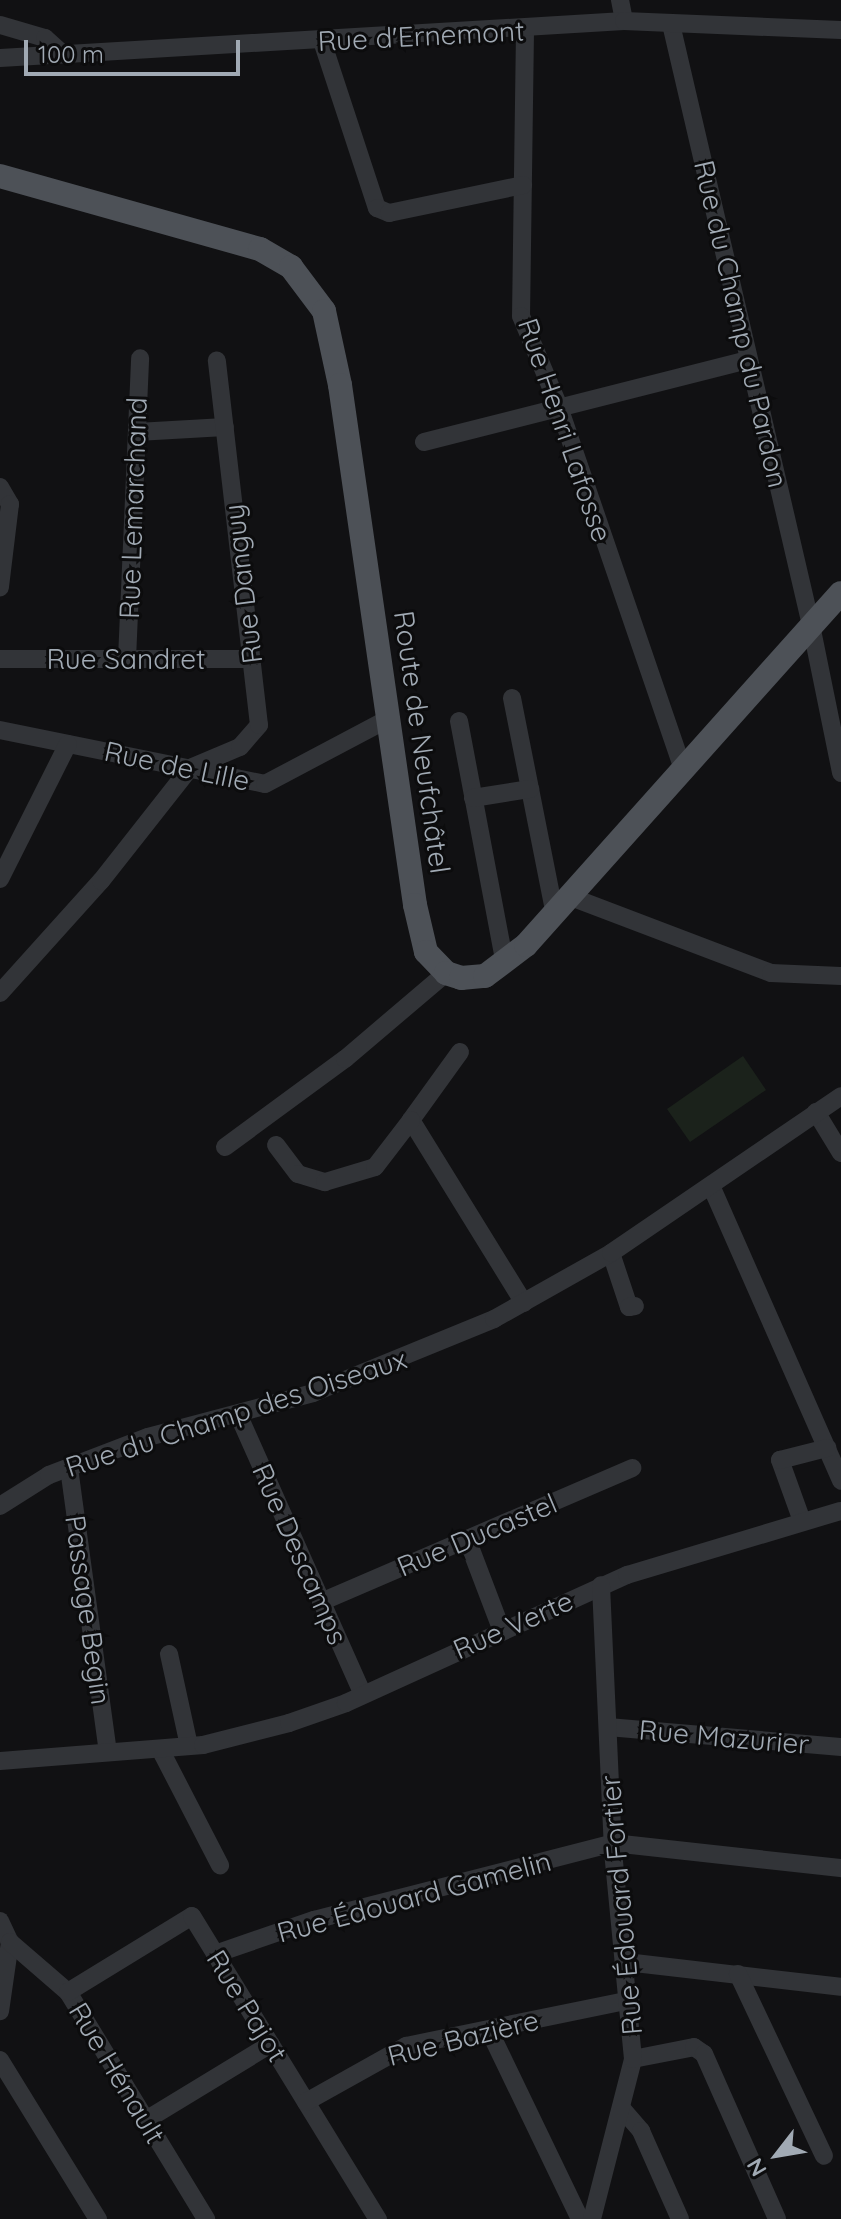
<!DOCTYPE html>
<html>
<head>
<meta charset="utf-8">
<style>
	body { margin:0 }
	#map { position:relative; width:841px; height:2219px; overflow:hidden; background:#111113; font-family:Quicksand,sans-serif }
	div>[style] { position:absolute }
	.green>* { inset:0; background:#1b221b }
	.minor>* { height:18px; margin:-9px; padding:0 9px; transform-origin:9px; border-radius:9px; background:#323438 }
	.major>* { height:24px; margin:-12px; padding:0 12px; transform-origin:12px; border-radius:12px; background:#4d5157 }
	span { translate:-50% -50%; white-space:nowrap; text-align:center; line-height:1.15; -webkit-text-stroke:6px #0c0c0d; paint-order:stroke }
	.street-label { font-size:28px; color:#a1aab4 }
	.north { position:absolute; left:737px; top:2115px; width:80px; height:80px; -webkit-text-stroke:6px #0c0c0d; paint-order:stroke; rotate:239deg; font-size:22px; font-weight:700; line-height:32px; text-align:center; color:#a1aab4 }
	.north::after { content:''; display:block; margin:auto; width:28px; height:36px; background:#a1aab4; clip-path:polygon(50% 0,100% 100%,50% 72%,0 100%) }
	.scale { position:absolute; left:24px; top:40px; width:216px; height:36px; box-sizing:border-box; border:4px solid #a1aab4; border-top:0; padding-left:10px; font-size:24px; line-height:28px; white-space:nowrap; color:#a1aab4; -webkit-text-stroke:6px #0c0c0d; paint-order:stroke }
</style>
</head>
<body>
<div id="map">
	<div class="green">
		<div style="clip-path:polygon(743px 1056px,766px 1090px,690px 1142px,667px 1109px)"></div>
	</div>
	<div class="minor">
		<div style="left:620px;top:0;width:21px;rotate:79deg"></div>
		<div style="left:671px;top:24px;width:617px;rotate:76.89deg"></div>
		<div style="left:811px;top:625px;width:151px;rotate:78.5deg"></div>
		<div style="left:0;top:25px;width:47px;rotate:16.1deg"></div>
		<div style="left:45px;top:38px;width:25px;rotate:42deg"></div>
		<div style="left:525px;top:31px;width:285px;rotate:90.8deg"></div>
		<div style="left:521px;top:316px;width:99px;rotate:67.3deg"></div>
		<div style="left:559px;top:407px;width:384px;rotate:71.1deg"></div>
		<div style="left:322px;top:41px;width:176px;rotate:71.8deg"></div>
		<div style="left:377px;top:208px;width:13px;rotate:23deg"></div>
		<div style="left:389px;top:213px;width:137px;rotate:-11.8deg"></div>
		<div style="left:0;top:58px;width:625px;rotate:-3.39deg"></div>
		<div style="left:624px;top:21px;width:217px;rotate:2.4deg"></div>
		<div style="left:137px;top:432px;width:88px;rotate:-3.3deg"></div>
		<div style="left:424px;top:442px;width:335px;rotate:-14.2deg"></div>
		<div style="left:0;top:487px;width:20px;rotate:60deg"></div>
		<div style="left:10px;top:504px;width:84px;rotate:96.9deg"></div>
		<div style="left:0;top:659px;width:252px"></div>
		<div style="left:127px;top:659px;width:301px;rotate:-87.5deg"></div>
		<div style="left:512px;top:698px;width:221px;rotate:78.8deg"></div>
		<div style="left:459px;top:721px;width:247px;rotate:79.3deg"></div>
		<div style="left:0;top:730px;width:270px;rotate:11.5deg"></div>
		<div style="left:265px;top:784px;width:139px;rotate:-27.9deg"></div>
		<div style="left:473px;top:798px;width:58px;rotate:-9deg"></div>
		<div style="left:0;top:879px;width:151px;rotate:-63.3deg"></div>
		<div style="left:571px;top:897px;width:214px;rotate:20.8deg"></div>
		<div style="left:771px;top:973px;width:70px;rotate:2.5deg"></div>
		<div style="left:0;top:993px;width:151px;rotate:-48deg"></div>
		<div style="left:101px;top:881px;width:144px;rotate:-51.8deg"></div>
		<div style="left:190px;top:768px;width:54px;rotate:-22.8deg"></div>
		<div style="left:240px;top:747px;width:29px;rotate:-49deg"></div>
		<div style="left:259px;top:725px;width:367px;rotate:-96.6deg"></div>
		<div style="left:460px;top:1052px;width:84px;rotate:125.8deg"></div>
		<div style="left:411px;top:1120px;width:215px;rotate:58.3deg"></div>
		<div style="left:816px;top:1112px;width:48px;rotate:58.6deg"></div>
		<div style="left:276px;top:1145px;width:36px;rotate:53deg"></div>
		<div style="left:298px;top:1174px;width:28px;rotate:17deg"></div>
		<div style="left:325px;top:1182px;width:52px;rotate:-16.7deg"></div>
		<div style="left:375px;top:1167px;width:59px;rotate:-52.5deg"></div>
		<div style="left:225px;top:1147px;width:149px;rotate:-36.3deg"></div>
		<div style="left:345px;top:1059px;width:133px;rotate:-40.4deg"></div>
		<div style="left:712px;top:1188px;width:320px;rotate:66.2deg"></div>
		<div style="left:611px;top:1253px;width:57px;rotate:71.6deg"></div>
		<div style="left:629px;top:1307px;width:6px;rotate:-9deg"></div>
		<div style="left:238px;top:1414px;width:305px;rotate:66deg"></div>
		<div style="left:69px;top:1468px;width:286px;rotate:82.2deg"></div>
		<div style="left:0;top:1506px;width:58px;rotate:-32.3deg"></div>
		<div style="left:49px;top:1475px;width:106px;rotate:-21deg"></div>
		<div style="left:148px;top:1437px;width:171px;rotate:-14.9deg"></div>
		<div style="left:313px;top:1393px;width:196px;rotate:-22.2deg"></div>
		<div style="left:494px;top:1319px;width:134px;rotate:-29.4deg"></div>
		<div style="left:611px;top:1253px;width:278px;rotate:-34.3deg"></div>
		<div style="left:802px;top:1521px;width:65px;rotate:-109.8deg"></div>
		<div style="left:780px;top:1460px;width:49px;rotate:-14.3deg"></div>
		<div style="left:467px;top:1539px;width:98px;rotate:69.2deg"></div>
		<div style="left:321px;top:1602px;width:339px;rotate:-23.3deg"></div>
		<div style="left:169px;top:1654px;width:94px;rotate:77.7deg"></div>
		<div style="left:608px;top:1727px;width:234px;rotate:4.9deg"></div>
		<div style="left:160px;top:1749px;width:131px;rotate:62.7deg"></div>
		<div style="left:0;top:1761px;width:204px;rotate:-4.5deg"></div>
		<div style="left:203px;top:1745px;width:89px;rotate:-14.3deg"></div>
		<div style="left:289px;top:1723px;width:60px;rotate:-19.3deg"></div>
		<div style="left:346px;top:1703px;width:309px;rotate:-24.5deg"></div>
		<div style="left:627px;top:1575px;width:223px;rotate:-16.7deg"></div>
		<div style="left:0;top:1921px;width:23px;rotate:65deg"></div>
		<div style="left:10px;top:1942px;width:70px;rotate:98.2deg"></div>
		<div style="left:10px;top:1942px;width:77px;rotate:40.8deg"></div>
		<div style="left:68px;top:1992px;width:266px;rotate:58.7deg"></div>
		<div style="left:215px;top:1954px;width:105px;rotate:-19deg"></div>
		<div style="left:314px;top:1920px;width:309px;rotate:-14.4deg"></div>
		<div style="left:613px;top:1843px;width:229px;rotate:6.3deg"></div>
		<div style="left:626px;top:1962px;width:216px;rotate:6.6deg"></div>
		<div style="left:738px;top:1974px;width:201px;rotate:64.7deg"></div>
		<div style="left:68px;top:1992px;width:145px;rotate:-31.5deg"></div>
		<div style="left:192px;top:1916px;width:356px;rotate:58.5deg"></div>
		<div style="left:489px;top:2030px;width:210px;rotate:64.3deg"></div>
		<div style="left:633px;top:2059px;width:62px;rotate:-11.1deg"></div>
		<div style="left:694px;top:2047px;width:12px;rotate:35deg"></div>
		<div style="left:704px;top:2054px;width:180px;rotate:66.1deg"></div>
		<div style="left:0;top:2060px;width:187px;rotate:58.4deg"></div>
		<div style="left:306px;top:2102px;width:115px;rotate:-29.2deg"></div>
		<div style="left:406px;top:2046px;width:229px;rotate:-11.6deg"></div>
		<div style="left:623px;top:2110px;width:28px;rotate:49deg"></div>
		<div style="left:641px;top:2131px;width:96px;rotate:66.1deg"></div>
		<div style="left:146px;top:2120px;width:146px;rotate:-31.3deg"></div>
		<div style="left:592px;top:2219px;width:165px;rotate:-75.6deg"></div>
		<div style="left:633px;top:2059px;width:210px;rotate:-95.5deg"></div>
		<div style="left:613px;top:1850px;width:265px;rotate:-92.6deg"></div>
	</div>
	<div class="major">
		<div style="left:0;top:176px;width:270px;rotate:15.7deg"></div>
		<div style="left:260px;top:249px;width:36px;rotate:30deg"></div>
		<div style="left:291px;top:267px;width:55px;rotate:53.1deg"></div>
		<div style="left:324px;top:311px;width:76px;rotate:77.8deg"></div>
		<div style="left:340px;top:385px;width:525px;rotate:81.79deg"></div>
		<div style="left:415px;top:905px;width:48px;rotate:76.8deg"></div>
		<div style="left:426px;top:952px;width:29px;rotate:46deg"></div>
		<div style="left:446px;top:973px;width:16px;rotate:18deg"></div>
		<div style="left:461px;top:978px;width:24px;rotate:-5deg"></div>
		<div style="left:485px;top:976px;width:51px;rotate:-37.1deg"></div>
		<div style="left:526px;top:945px;width:472px;rotate:-48.2deg"></div>
	</div>
	<div class="street-label">
		<span style="left:421px;top:36px;rotate:-3deg">Rue d'Ernemont</span>
		<span style="left:741px;top:324px;rotate:77deg">Rue du Champ du Pardon</span>
		<span style="left:565px;top:430px;rotate:71deg">Rue Henri Lafosse</span>
		<span style="left:133px;top:508px;rotate:-88deg">Rue Lemarchand</span>
		<span style="left:243px;top:584px;rotate:-97deg">Rue Danguy</span>
		<span style="left:126px;top:659px">Rue Sandret</span>
		<span style="left:422px;top:742px;rotate:82deg">Route de Neufchâtel</span>
		<span style="left:177px;top:766px;rotate:12deg">Rue de Lille</span>
		<span style="left:236px;top:1413px;rotate:-18deg">Rue du Champ des Oiseaux</span>
		<span style="left:477px;top:1535px;rotate:-23deg">Rue Ducastel</span>
		<span style="left:300px;top:1554px;rotate:66deg">Rue Descamps</span>
		<span style="left:88px;top:1610px;rotate:82deg">Passage Begin</span>
		<span style="left:513px;top:1625px;rotate:-24deg">Rue Verte</span>
		<span style="left:724px;top:1737px;rotate:5deg">Rue Mazurier</span>
		<span style="left:414px;top:1897px;rotate:-15deg">Rue Édouard Gamelin</span>
		<span style="left:621px;top:1905px;rotate:-95deg">Rue Édouard Fortier</span>
		<span style="left:247px;top:2006px;rotate:58deg">Rue Pajot</span>
		<span style="left:463px;top:2038px;rotate:-14deg">Rue Bazière</span>
		<span style="left:117px;top:2073px;rotate:59deg">Rue Hénault</span>
	</div>
	<div class="north">N</div>
	<div class="scale">100 m</div>
</div>
</body>
</html>
